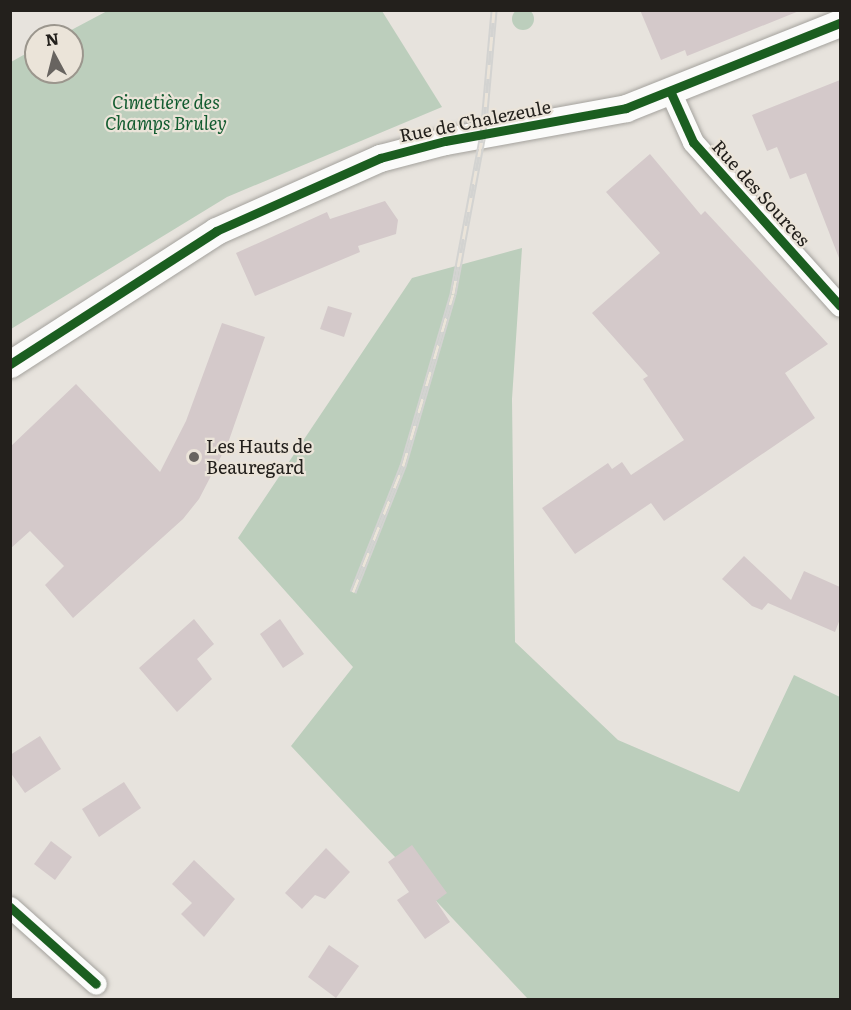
<!DOCTYPE html>
<html>
<head>
<meta charset="utf-8">
<style>
	body { margin:0 }
	#map { position:relative; width:851px; height:1010px; overflow:hidden; background:#e7e3dd; font-family:Literata,serif }
	div>[style] { position:absolute }
	.green>* { inset:0; background:#bccebc }
	.round { border-radius:50% }
	.building>* { inset:0; background:#d4c9ca }
	.roads { filter:drop-shadow(0 0 2px #a4a29d) drop-shadow(0 0 2px #a4a29d) }
	.minor>* { height:21px; margin:-10.5px; padding:0 10.5px; transform-origin:10.5px; border-radius:10.5px; background:#fbfbfa }
	.tertiary>* { height:27px; margin:-13.5px; padding:0 13.5px; transform-origin:13.5px; border-radius:13.5px; background:#fbfbfa }
	.rail>* { height:7px; margin-top:-3.5px; transform-origin:0; background:repeating-linear-gradient(90deg,#ebe4d9 0 14px,#d3d3d1 0 28px); box-sizing:border-box; border-block:2px solid #d3d3d1 }
	.cycleway>* { height:9px; margin:-4.5px; padding:0 4.5px; transform-origin:4.5px; border-radius:4.5px; background:#1b5e20 }
	.dots>* { width:16px; height:16px; translate:-50% -50%; box-sizing:border-box; border:3px solid #ebe4d9; border-radius:50% }
	span { translate:-50% -50%; white-space:nowrap; text-align:center; line-height:1.15; -webkit-text-stroke:4.5px #ebe4d9; paint-order:stroke }
	.park-label { font-size:18px; color:#135c30; font-style:italic }
	.street-label { font-size:18px; color:#23201c }
	.poi-label { font-size:18px; color:#23201c }
	.left { translate:0 -50%; text-align:left }
	.frame { position:absolute; inset:0; border:12px solid #23201c; pointer-events:none }
	.north { position:absolute; left:24px; top:24px; width:60px; height:60px; box-sizing:border-box; background:#ebe4d9; border:2px solid #9b968d; border-radius:50%; rotate:353deg; font-size:16px; font-weight:700; line-height:24px; text-align:center; color:#23201c }
	.north::after { content:''; display:block; margin:auto; width:21px; height:27px; background:#686460; clip-path:polygon(50% 0,100% 100%,50% 72%,0 100%) }
</style>
</head>
<body>
<div id="map">
	<div class="green">
		<div class="round" style="left:512px;top:8px;width:22px;height:22px"></div>
		<div style="clip-path:polygon(109px 10px,382px 11px,442px 107px,227px 197px,11px 329px,11px 62px,36px 48px,36px 72px,72px 72px,72px 36px,60px 36px)"></div>
		<div style="clip-path:polygon(522px 248px,512px 399px,515px 642px,618px 740px,739px 792px,794px 675px,840px 697px,840px 999px,528px 999px,291px 746px,353px 667px,238px 538px,412px 278px)"></div>
	</div>
	<div class="building">
		<div style="clip-path:polygon(640px 10px,798px 10px,799px 11px,702px 50px,687px 56px,685px 50px,661px 60px)"></div>
		<div style="clip-path:polygon(840px 80px,840px 257px,839px 258px,806px 173px,790px 179px,777px 147px,767px 151px,752px 115px)"></div>
		<div style="clip-path:polygon(650px 154px,701px 215px,705px 211px,828px 344px,785px 373px,815px 418px,664px 521px,651px 503px,575px 554px,542px 508px,608px 463px,612px 469px,622px 462px,631px 475px,684px 440px,643px 379px,648px 376px,592px 313px,660px 253px,606px 192px)"></div>
		<div style="clip-path:polygon(385px 201px,398px 220px,396px 234px,358px 246px,360px 252px,255px 296px,236px 253px,327px 212px,330px 219px)"></div>
		<div style="clip-path:polygon(328px 306px,352px 313px,344px 337px,320px 329px)"></div>
		<div style="clip-path:polygon(222px 323px,265px 337px,228px 443px,199px 499px,183px 519px,73px 618px,45px 585px,64px 566px,30px 531px,10px 549px,10px 447px,76px 384px,160px 472px,186px 421px)"></div>
		<div style="clip-path:polygon(744px 556px,791px 600px,804px 571px,840px 587px,840px 619px,835px 632px,768px 603px,762px 610px,752px 606px,722px 579px)"></div>
		<div style="clip-path:polygon(194px 619px,214px 644px,197px 659px,212px 679px,177px 712px,139px 668px)"></div>
		<div style="clip-path:polygon(280px 619px,304px 654px,283px 668px,260px 634px)"></div>
		<div style="clip-path:polygon(40px 736px,61px 769px,25px 793px,10px 772px,10px 755px)"></div>
		<div style="clip-path:polygon(124px 782px,141px 808px,99px 837px,82px 809px)"></div>
		<div style="clip-path:polygon(51px 841px,72px 857px,55px 880px,34px 864px)"></div>
		<div style="clip-path:polygon(412px 845px,447px 893px,436px 901px,450px 922px,425px 939px,397px 900px,409px 892px,388px 862px)"></div>
		<div style="clip-path:polygon(326px 848px,350px 872px,325px 899px,315px 895px,302px 909px,285px 893px)"></div>
		<div style="clip-path:polygon(194px 860px,235px 899px,204px 937px,181px 914px,192px 903px,172px 884px)"></div>
		<div style="clip-path:polygon(329px 945px,359px 966px,336px 998px,308px 977px)"></div>
	</div>
	<div class="roads">
		<div class="minor">
			<div style="left:671px;top:93px;width:54px;rotate:65.8deg"></div>
			<div style="left:693px;top:142px;width:220px;rotate:48.1deg"></div>
			<div style="left:10px;top:907px;width:115px;rotate:41.8deg"></div>
		</div>
		<div class="tertiary">
			<div style="left:10px;top:364px;width:245px;rotate:-32.8deg"></div>
			<div style="left:216px;top:231px;width:180px;rotate:-24deg"></div>
			<div style="left:380px;top:158px;width:67px;rotate:-14.7deg"></div>
			<div style="left:445px;top:141px;width:184px;rotate:-10.3deg"></div>
			<div style="left:626px;top:108px;width:230px;rotate:-21.7deg"></div>
		</div>
	</div>
	<div class="rail">
		<div style="left:353px;top:592px;width:136px;rotate:-68.4deg"></div>
		<div style="left:403px;top:466px;width:179px;rotate:-73.8deg"></div>
		<div style="left:453px;top:294px;width:163px;rotate:-79.4deg"></div>
		<div style="left:483px;top:134px;width:124px;rotate:-84.9deg"></div>
	</div>
	<div class="cycleway">
		<div style="left:671px;top:93px;width:54px;rotate:65.8deg"></div>
		<div style="left:693px;top:142px;width:220px;rotate:48.1deg"></div>
		<div style="left:10px;top:364px;width:245px;rotate:-32.8deg"></div>
		<div style="left:216px;top:231px;width:180px;rotate:-24deg"></div>
		<div style="left:380px;top:158px;width:67px;rotate:-14.7deg"></div>
		<div style="left:445px;top:141px;width:184px;rotate:-10.3deg"></div>
		<div style="left:626px;top:108px;width:230px;rotate:-21.7deg"></div>
		<div style="left:10px;top:907px;width:115px;rotate:41.8deg"></div>
	</div>
	<div class="dots">
		<div style="left:194px;top:457px;background:#686460"></div>
	</div>
	<div class="park-label">
		<span style="left:166px;top:113px">Cimetière des<br>Champs Bruley</span>
	</div>
	<div class="street-label">
		<span style="left:475px;top:121px;rotate:-11deg">Rue de Chalezeule</span>
		<span style="left:761px;top:193px;rotate:48deg">Rue des Sources</span>
	</div>
	<div class="poi-label">
		<span class="left" style="left:206px;top:457px">Les Hauts de<br>Beauregard</span>
	</div>
	<div class="frame"></div>
	<div class="north">N</div>
</div>
</body>
</html>
